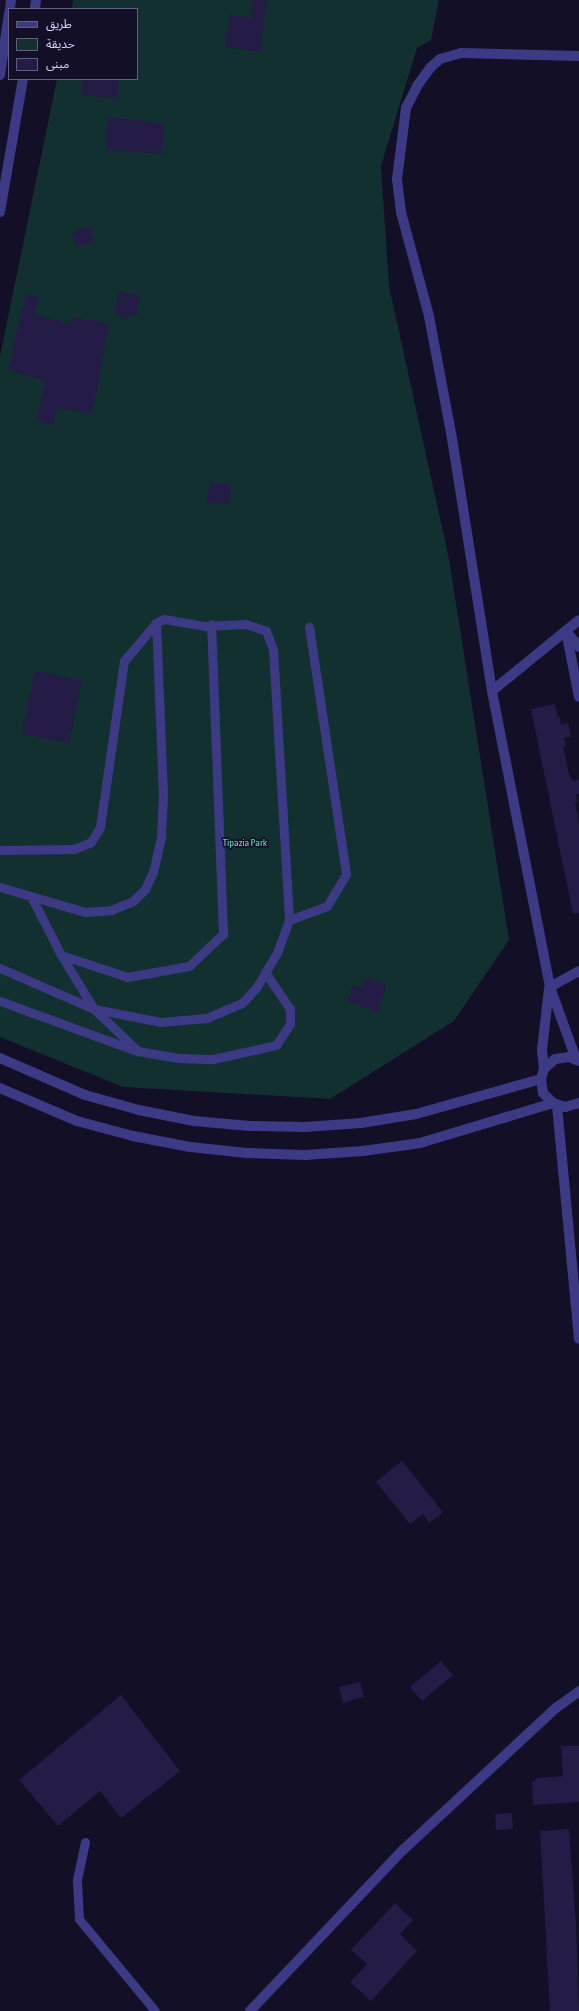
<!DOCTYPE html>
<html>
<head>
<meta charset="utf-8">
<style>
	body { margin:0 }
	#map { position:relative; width:579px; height:2011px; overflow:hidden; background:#130f26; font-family:"Asap Condensed","Noto Sans Arabic",sans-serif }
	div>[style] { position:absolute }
	.green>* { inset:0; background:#12302f }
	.building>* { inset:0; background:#241b47 }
	.service>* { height:9px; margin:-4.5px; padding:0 4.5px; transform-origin:4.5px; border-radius:4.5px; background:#3d3a85 }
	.minor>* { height:10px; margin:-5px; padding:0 5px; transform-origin:5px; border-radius:5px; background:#3d3a85 }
	.tertiary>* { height:10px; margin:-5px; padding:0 5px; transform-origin:5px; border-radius:5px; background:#3d3a85 }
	span { translate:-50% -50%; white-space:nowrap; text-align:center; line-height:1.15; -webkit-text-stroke:3.5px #130f26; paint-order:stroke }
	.park-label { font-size:10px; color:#5fe0c0 }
	.legend { position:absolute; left:8px; top:8px; width:130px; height:72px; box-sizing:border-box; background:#130f26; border:1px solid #625e7d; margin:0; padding:5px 7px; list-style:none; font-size:12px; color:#d9d4ff }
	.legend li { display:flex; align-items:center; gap:8px; height:20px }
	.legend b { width:20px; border:1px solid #625e7d }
</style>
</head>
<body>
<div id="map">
	<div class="green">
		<div style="clip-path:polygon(73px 0,439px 0,431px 40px,417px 48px,381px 166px,389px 286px,449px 559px,509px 940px,454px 1021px,330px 1099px,123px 1087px,0 1037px,0 356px,57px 79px,137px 79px,137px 9px,72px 9px)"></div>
	</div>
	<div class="building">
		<div style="clip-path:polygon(253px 0,267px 0,260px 52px,225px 47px,230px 15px,250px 18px)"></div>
		<div style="clip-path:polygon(83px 79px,119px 79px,117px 98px,81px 95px)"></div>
		<div style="clip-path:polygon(108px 117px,164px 124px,162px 154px,106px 150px)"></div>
		<div style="clip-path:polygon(90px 227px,94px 241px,76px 247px,72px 232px)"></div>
		<div style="clip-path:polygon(118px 292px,140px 296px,137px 315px,130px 313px,129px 318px,115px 315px)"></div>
		<div style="clip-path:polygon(26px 294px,39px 297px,34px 315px,72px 324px,73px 317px,109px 324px,92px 414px,57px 408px,54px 425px,37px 421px,45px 380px,8px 371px)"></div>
		<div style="clip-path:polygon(210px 482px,231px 485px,230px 504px,207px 502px)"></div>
		<div style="clip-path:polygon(35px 671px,82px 681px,69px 743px,22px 734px)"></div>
		<div style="clip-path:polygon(555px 704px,558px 718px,560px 717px,561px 725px,568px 723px,571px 737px,564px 738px,566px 746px,563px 746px,569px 774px,573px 781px,579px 780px,579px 794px,576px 794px,577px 802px,575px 802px,579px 823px,579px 913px,573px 914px,531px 709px)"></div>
		<div style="clip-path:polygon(365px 978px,386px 985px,378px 1012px,347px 1002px,353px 985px,362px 988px)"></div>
		<div style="clip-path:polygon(402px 1461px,443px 1512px,429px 1523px,423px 1514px,410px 1524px,376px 1482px)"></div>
		<div style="clip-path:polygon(441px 1661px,453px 1675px,422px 1701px,410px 1687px)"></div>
		<div style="clip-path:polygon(360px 1682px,364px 1697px,343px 1703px,339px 1687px)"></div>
		<div style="clip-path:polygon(121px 1695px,180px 1771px,121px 1818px,100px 1791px,58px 1826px,19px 1780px)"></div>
		<div style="clip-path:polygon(561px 1746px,579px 1746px,579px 1802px,533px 1805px,532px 1782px,538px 1778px,563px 1776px)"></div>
		<div style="clip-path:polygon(512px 1813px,513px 1829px,496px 1830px,495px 1814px)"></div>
		<div style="clip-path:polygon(569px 1829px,576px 1924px,579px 2011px,550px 2011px,540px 1831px)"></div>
		<div style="clip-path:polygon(395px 1903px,413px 1920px,400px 1934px,417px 1951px,371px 2001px,350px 1982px,367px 1964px,351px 1950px)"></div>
	</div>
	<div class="service">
		<div style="left:0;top:850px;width:74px;rotate:-0.8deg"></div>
		<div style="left:74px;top:849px;width:18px;rotate:-22deg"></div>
		<div style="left:91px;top:842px;width:17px;rotate:-59deg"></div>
		<div style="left:100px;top:827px;width:168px;rotate:-81.8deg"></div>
		<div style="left:124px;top:661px;width:50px;rotate:-49.9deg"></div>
		<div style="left:156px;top:623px;width:9px;rotate:-27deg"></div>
		<div style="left:164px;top:619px;width:42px;rotate:9.7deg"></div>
		<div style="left:205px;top:626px;width:41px;rotate:-2.8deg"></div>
		<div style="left:246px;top:624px;width:21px;rotate:19deg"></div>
		<div style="left:266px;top:631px;width:19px;rotate:69deg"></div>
		<div style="left:273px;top:649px;width:271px;rotate:86.6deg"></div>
		<div style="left:289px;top:920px;width:33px;rotate:110deg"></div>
		<div style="left:278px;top:951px;width:43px;rotate:120.7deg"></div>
		<div style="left:256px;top:988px;width:21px;rotate:133deg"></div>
		<div style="left:242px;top:1003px;width:39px;rotate:157deg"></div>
		<div style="left:206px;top:1018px;width:45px;rotate:174.9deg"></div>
		<div style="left:161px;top:1022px;width:68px;rotate:-169deg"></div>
		<div style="left:94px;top:1009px;width:63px;rotate:-121.4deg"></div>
		<div style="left:61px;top:955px;width:64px;rotate:-117deg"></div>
		<div style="left:0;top:887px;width:89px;rotate:16.4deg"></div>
		<div style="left:85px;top:912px;width:26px;rotate:-4deg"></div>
		<div style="left:111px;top:910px;width:24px;rotate:-22deg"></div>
		<div style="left:133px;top:901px;width:17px;rotate:-45deg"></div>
		<div style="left:145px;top:889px;width:19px;rotate:-65deg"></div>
		<div style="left:153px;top:872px;width:37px;rotate:-77deg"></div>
		<div style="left:161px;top:836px;width:41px;rotate:-87.2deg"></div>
		<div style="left:163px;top:795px;width:172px;rotate:-92.3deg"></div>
		<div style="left:289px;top:920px;width:40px;rotate:-20.2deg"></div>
		<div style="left:327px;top:906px;width:37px;rotate:-59deg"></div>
		<div style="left:346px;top:874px;width:250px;rotate:-98.5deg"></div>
		<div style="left:61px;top:955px;width:70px;rotate:18.4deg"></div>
		<div style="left:127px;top:977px;width:63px;rotate:-10.1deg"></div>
		<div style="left:189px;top:966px;width:47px;rotate:-43.3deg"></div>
		<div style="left:223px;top:934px;width:310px;rotate:-92.2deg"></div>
		<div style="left:0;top:968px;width:103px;rotate:23.6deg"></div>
		<div style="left:94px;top:1009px;width:61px;rotate:43.7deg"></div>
		<div style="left:138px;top:1051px;width:41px;rotate:9.9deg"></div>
		<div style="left:178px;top:1058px;width:35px;rotate:2deg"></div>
		<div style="left:213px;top:1059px;width:65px;rotate:-12.5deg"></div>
		<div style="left:276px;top:1045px;width:25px;rotate:-56deg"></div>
		<div style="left:290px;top:1024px;width:15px;rotate:-90deg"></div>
		<div style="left:290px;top:1009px;width:45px;rotate:-124deg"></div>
		<div style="left:0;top:1001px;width:143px;rotate:20.1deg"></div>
		<div style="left:85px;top:1842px;width:40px;rotate:102deg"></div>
		<div style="left:77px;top:1881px;width:38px;rotate:87deg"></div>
		<div style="left:79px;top:1919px;width:119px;rotate:50.4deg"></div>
	</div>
	<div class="minor">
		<div style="left:579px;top:647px;width:21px;rotate:-129deg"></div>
		<div style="left:566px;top:631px;width:67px;rotate:78.9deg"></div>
		<div style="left:492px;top:691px;width:112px;rotate:-39.2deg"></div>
		<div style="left:550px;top:987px;width:33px;rotate:-29deg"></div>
		<div style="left:576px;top:1059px;width:77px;rotate:-109.9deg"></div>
		<div style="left:550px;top:987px;width:302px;rotate:-101.1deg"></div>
		<div style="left:492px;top:691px;width:256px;rotate:-99deg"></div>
		<div style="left:452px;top:438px;width:124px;rotate:-100.7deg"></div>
		<div style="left:429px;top:316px;width:108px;rotate:-105.1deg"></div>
		<div style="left:401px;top:212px;width:33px;rotate:-97deg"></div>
		<div style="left:397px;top:179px;width:72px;rotate:-82.8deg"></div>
		<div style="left:406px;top:108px;width:25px;rotate:-63deg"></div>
		<div style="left:417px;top:86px;width:22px;rotate:-54deg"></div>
		<div style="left:430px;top:68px;width:13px;rotate:-42deg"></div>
		<div style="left:440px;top:59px;width:22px;rotate:-16deg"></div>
		<div style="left:461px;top:53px;width:118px;rotate:1.5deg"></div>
		<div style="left:544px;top:1069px;width:19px;rotate:-96deg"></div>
		<div style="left:542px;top:1050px;width:61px;rotate:-83.5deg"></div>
	</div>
	<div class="tertiary">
		<div style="left:10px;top:9px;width:9px;rotate:-84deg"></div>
		<div style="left:35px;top:9px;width:9px;rotate:-84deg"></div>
		<div style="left:0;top:75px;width:63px;rotate:-81.7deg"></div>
		<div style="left:0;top:212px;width:135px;rotate:-80.2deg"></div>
		<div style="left:0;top:1058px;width:93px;rotate:23.5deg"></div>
		<div style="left:85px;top:1095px;width:56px;rotate:15.5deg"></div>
		<div style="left:139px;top:1110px;width:56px;rotate:11.3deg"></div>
		<div style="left:194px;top:1121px;width:56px;rotate:5.1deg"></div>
		<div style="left:250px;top:1126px;width:55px;rotate:1deg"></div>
		<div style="left:305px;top:1127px;width:56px;rotate:-4.1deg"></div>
		<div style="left:361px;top:1123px;width:56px;rotate:-9.3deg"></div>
		<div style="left:416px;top:1114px;width:130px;rotate:-15.6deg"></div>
		<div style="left:579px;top:1061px;width:11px;rotate:-158deg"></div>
		<div style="left:569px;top:1057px;width:14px;rotate:172deg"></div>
		<div style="left:555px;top:1059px;width:15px;rotate:138deg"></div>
		<div style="left:544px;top:1069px;width:10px;rotate:107deg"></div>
		<div style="left:541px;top:1079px;width:14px;rotate:82deg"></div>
		<div style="left:543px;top:1093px;width:14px;rotate:45deg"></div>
		<div style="left:553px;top:1103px;width:13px;rotate:18deg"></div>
		<div style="left:565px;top:1107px;width:15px;rotate:-16deg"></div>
		<div style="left:0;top:1088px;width:84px;rotate:23.2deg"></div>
		<div style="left:77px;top:1121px;width:58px;rotate:15deg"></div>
		<div style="left:133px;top:1136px;width:58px;rotate:10.9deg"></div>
		<div style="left:190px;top:1147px;width:57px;rotate:6deg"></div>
		<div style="left:247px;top:1153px;width:58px;rotate:2deg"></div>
		<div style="left:305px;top:1155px;width:58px;rotate:-3.9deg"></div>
		<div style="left:363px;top:1151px;width:58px;rotate:-8deg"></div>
		<div style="left:420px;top:1143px;width:139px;rotate:-16.7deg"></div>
		<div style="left:557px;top:1106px;width:234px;rotate:84.6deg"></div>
		<div style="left:250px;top:2011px;width:222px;rotate:-46.5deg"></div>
		<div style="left:403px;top:1850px;width:209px;rotate:-42.9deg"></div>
		<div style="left:556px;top:1708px;width:29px;rotate:-36deg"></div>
	</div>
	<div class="park-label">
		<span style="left:245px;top:843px">Tipazia Park</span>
	</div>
	<ul class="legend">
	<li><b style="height:5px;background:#3d3a85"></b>طريق</li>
	<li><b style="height:11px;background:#12302f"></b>حديقة</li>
	<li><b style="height:11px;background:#241b47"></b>مبنى</li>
	</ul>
</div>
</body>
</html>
